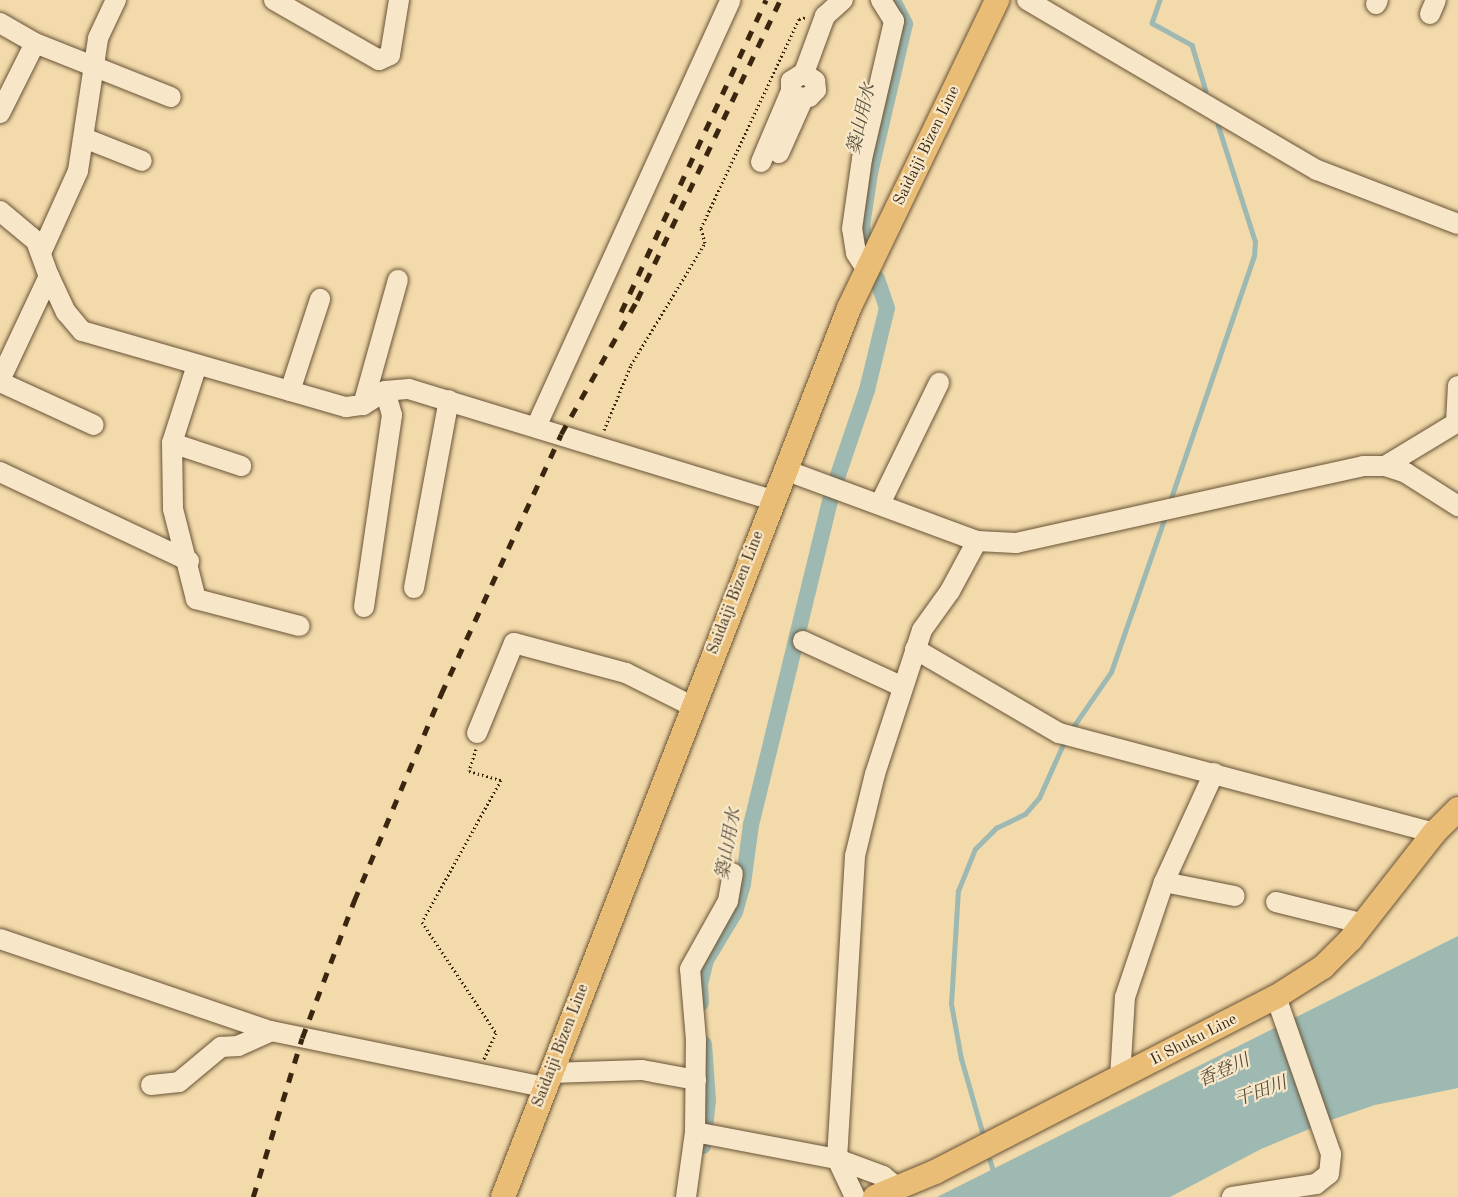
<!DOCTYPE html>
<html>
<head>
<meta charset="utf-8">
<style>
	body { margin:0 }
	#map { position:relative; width:1458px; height:1197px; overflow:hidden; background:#f3daab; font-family:"Old Standard TT","Noto Serif JP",serif }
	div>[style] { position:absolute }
	.water>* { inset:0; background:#9db9b2 }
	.stream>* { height:4.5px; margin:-2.25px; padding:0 2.25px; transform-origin:2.25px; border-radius:2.25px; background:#9db9b2 }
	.canal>* { height:16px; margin:-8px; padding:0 8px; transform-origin:8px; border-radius:8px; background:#9db9b2 }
	.path>* { height:3px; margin-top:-1.5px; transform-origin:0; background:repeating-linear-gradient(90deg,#3a260f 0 1.5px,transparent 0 4.5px) }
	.roads { filter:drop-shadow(0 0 2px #685336) drop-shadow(0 0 2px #685336) }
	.minor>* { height:20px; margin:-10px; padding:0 10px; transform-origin:10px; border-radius:10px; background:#f7e7c8 }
	.major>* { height:24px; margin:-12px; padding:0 12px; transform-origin:12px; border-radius:12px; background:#eabd76 }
	.rail>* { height:4.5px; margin-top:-2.25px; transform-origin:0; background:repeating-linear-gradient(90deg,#3a260f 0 10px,transparent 0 20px) }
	span { translate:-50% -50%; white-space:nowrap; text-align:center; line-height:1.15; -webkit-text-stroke:4.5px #f7e7c8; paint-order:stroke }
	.street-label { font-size:16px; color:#3a260f }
	.water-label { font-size:18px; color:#534b38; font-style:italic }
</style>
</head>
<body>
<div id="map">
	<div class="water">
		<div style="clip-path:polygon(1458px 936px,1458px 1088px,1375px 1105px,1331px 1120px,1261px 1149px,1170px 1197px,937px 1197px)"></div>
	</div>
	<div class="stream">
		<div style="left:1160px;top:0;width:24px;rotate:109deg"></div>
		<div style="left:1152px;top:23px;width:46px;rotate:28.8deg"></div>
		<div style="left:1192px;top:45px;width:48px;rotate:73.1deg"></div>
		<div style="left:1170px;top:501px;width:259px;rotate:-71.1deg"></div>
		<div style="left:1254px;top:256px;width:14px;rotate:-86deg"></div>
		<div style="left:1255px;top:242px;width:122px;rotate:-107.7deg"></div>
		<div style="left:1071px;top:730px;width:70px;rotate:-55.4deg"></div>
		<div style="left:1111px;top:672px;width:164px;rotate:-70.8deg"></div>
		<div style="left:982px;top:1132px;width:76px;rotate:-106deg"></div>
		<div style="left:961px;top:1059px;width:56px;rotate:-100.3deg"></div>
		<div style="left:951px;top:1004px;width:113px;rotate:-86.5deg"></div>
		<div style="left:958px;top:891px;width:45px;rotate:-68deg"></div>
		<div style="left:975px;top:849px;width:30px;rotate:-45deg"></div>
		<div style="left:996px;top:828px;width:32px;rotate:-26deg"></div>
		<div style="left:1025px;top:814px;width:21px;rotate:-49deg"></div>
		<div style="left:1039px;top:798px;width:64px;rotate:-65.9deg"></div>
		<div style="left:990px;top:1160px;width:16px;rotate:72deg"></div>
	</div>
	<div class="canal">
		<div style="left:866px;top:251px;width:25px;rotate:-99deg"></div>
		<div style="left:862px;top:226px;width:54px;rotate:-81.4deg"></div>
		<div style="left:870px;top:173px;width:153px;rotate:-76.8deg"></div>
		<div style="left:905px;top:24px;width:27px;rotate:-117deg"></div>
		<div style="left:836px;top:481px;width:96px;rotate:-71.2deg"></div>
		<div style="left:867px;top:390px;width:84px;rotate:-76.3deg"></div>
		<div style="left:887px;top:308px;width:31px;rotate:-109deg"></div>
		<div style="left:701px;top:1003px;width:19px;rotate:-93deg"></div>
		<div style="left:700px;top:984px;width:25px;rotate:-76deg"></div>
		<div style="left:706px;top:960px;width:56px;rotate:-58.9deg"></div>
		<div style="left:735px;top:912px;width:29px;rotate:-74deg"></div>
		<div style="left:743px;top:884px;width:60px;rotate:-82.3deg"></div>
		<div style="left:751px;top:825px;width:339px;rotate:-76.3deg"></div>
		<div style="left:703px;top:1146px;width:46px;rotate:-83.8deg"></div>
		<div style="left:708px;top:1100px;width:56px;rotate:-94.1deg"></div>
	</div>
	<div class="path">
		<div style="left:604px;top:430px;width:70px;rotate:-67.4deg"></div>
		<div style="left:631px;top:365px;width:143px;rotate:-58.8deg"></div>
		<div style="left:705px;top:243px;width:16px;rotate:-105deg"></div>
		<div style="left:701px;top:228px;width:231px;rotate:-64.9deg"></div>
		<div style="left:799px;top:19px;width:8px;rotate:-14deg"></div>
		<div style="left:476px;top:749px;width:23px;rotate:108deg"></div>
		<div style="left:469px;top:771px;width:33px;rotate:16deg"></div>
		<div style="left:501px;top:780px;width:162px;rotate:119.1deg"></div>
		<div style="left:422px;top:922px;width:133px;rotate:56.3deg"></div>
		<div style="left:496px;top:1033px;width:29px;rotate:115deg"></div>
	</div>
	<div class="roads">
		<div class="minor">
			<div style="left:274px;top:0;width:121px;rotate:29.7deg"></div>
			<div style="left:379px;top:60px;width:12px;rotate:-24deg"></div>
			<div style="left:390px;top:55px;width:56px;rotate:-80.7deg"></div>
			<div style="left:1027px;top:0;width:336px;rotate:30.4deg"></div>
			<div style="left:1317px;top:170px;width:151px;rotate:21deg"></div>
			<div style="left:1376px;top:4px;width:4px;rotate:-63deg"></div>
			<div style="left:1430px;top:14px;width:15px;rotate:-67deg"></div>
			<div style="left:0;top:23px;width:40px;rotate:29.7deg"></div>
			<div style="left:35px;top:43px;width:146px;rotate:21.7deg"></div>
			<div style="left:804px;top:73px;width:61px;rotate:-69.8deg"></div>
			<div style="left:825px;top:16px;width:24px;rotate:-42deg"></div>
			<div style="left:0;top:113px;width:78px;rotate:-63.4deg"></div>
			<div style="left:84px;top:138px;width:62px;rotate:21.6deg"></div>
			<div style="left:779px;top:153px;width:59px;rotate:-66deg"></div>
			<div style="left:761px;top:162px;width:77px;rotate:-67.1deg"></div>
			<div style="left:791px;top:91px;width:10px;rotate:-90deg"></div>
			<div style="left:791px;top:81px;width:15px;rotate:-32deg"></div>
			<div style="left:804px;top:73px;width:14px;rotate:36deg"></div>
			<div style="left:815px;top:81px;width:9px;rotate:84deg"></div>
			<div style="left:816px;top:90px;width:10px;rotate:135deg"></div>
			<div style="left:809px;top:97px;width:11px;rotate:175deg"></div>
			<div style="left:798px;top:98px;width:10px;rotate:-135deg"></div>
			<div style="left:0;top:211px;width:47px;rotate:39.8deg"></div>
			<div style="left:36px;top:241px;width:37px;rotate:70deg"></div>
			<div style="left:49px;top:276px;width:115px;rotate:115.2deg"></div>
			<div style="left:41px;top:253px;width:90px;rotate:-65.7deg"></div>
			<div style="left:78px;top:171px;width:134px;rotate:-81.4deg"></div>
			<div style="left:98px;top:38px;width:42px;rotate:-64.7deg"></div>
			<div style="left:867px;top:270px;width:20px;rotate:-123deg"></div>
			<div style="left:856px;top:253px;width:24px;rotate:-99deg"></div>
			<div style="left:852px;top:229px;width:71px;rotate:-81.9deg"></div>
			<div style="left:862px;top:159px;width:142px;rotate:-76.9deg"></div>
			<div style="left:894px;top:21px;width:25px;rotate:-122deg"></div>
			<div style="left:49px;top:276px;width:40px;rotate:65deg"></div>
			<div style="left:66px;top:312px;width:25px;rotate:50deg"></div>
			<div style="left:82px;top:331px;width:275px;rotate:16.1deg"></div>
			<div style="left:346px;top:407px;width:17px;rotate:-7deg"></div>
			<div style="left:363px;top:405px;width:26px;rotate:-32deg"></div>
			<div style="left:385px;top:391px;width:24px;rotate:-5deg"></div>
			<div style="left:409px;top:389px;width:380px;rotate:17deg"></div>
			<div style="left:197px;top:365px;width:82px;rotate:107.8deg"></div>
			<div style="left:172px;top:443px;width:66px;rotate:89.1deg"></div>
			<div style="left:173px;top:509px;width:93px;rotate:75.7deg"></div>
			<div style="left:196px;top:599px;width:107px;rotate:14.6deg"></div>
			<div style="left:0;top:382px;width:103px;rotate:24.6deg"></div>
			<div style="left:290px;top:391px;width:97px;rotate:-71.9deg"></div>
			<div style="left:363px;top:405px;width:130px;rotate:-74.4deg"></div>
			<div style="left:536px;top:427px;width:469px;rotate:-65.5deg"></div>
			<div style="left:172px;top:443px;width:73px;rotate:18.4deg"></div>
			<div style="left:1385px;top:466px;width:83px;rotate:-31.2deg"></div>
			<div style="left:1456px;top:423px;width:37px;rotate:-87deg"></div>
			<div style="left:785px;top:470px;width:205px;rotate:20.3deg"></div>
			<div style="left:977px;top:541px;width:39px;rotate:3deg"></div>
			<div style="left:1016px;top:543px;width:355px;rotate:-12.5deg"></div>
			<div style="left:1363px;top:466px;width:22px"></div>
			<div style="left:1385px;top:466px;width:22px;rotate:18deg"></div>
			<div style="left:1406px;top:473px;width:62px;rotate:32.4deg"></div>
			<div style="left:0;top:472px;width:209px;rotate:25.2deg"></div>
			<div style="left:880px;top:504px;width:135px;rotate:-64deg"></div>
			<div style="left:414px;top:588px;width:191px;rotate:-79.5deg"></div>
			<div style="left:364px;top:607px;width:194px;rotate:-81.7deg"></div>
			<div style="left:392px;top:415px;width:25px;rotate:-106deg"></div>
			<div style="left:803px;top:641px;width:108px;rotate:24.7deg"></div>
			<div style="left:915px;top:649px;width:167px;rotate:30.3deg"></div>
			<div style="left:1059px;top:733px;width:388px;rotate:14.9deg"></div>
			<div style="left:477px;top:733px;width:97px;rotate:-67.7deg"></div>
			<div style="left:514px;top:643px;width:116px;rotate:15deg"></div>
			<div style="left:626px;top:673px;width:74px;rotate:26.6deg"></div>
			<div style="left:1164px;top:882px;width:72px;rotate:11.2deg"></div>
			<div style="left:1276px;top:902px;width:91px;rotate:14deg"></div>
			<div style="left:0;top:939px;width:286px;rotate:18.8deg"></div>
			<div style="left:271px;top:1031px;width:279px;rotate:11.6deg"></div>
			<div style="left:550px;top:1073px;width:92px;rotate:-1.9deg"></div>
			<div style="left:642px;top:1070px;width:55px;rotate:10.5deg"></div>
			<div style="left:1120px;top:1078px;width:81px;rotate:-86.5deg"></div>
			<div style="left:1125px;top:997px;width:121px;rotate:-71.3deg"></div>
			<div style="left:1164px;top:882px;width:120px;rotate:-65.4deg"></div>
			<div style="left:151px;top:1085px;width:28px;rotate:-6deg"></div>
			<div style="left:179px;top:1082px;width:55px;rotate:-39.8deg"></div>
			<div style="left:221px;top:1047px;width:17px;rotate:-3deg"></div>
			<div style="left:238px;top:1046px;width:36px;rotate:-24deg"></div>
			<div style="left:695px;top:1132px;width:145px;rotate:10.8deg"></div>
			<div style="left:837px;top:1159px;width:49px;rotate:20.3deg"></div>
			<div style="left:883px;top:1176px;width:19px;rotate:39deg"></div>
			<div style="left:686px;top:1197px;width:66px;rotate:-82.1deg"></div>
			<div style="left:695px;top:1132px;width:92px;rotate:-89.4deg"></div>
			<div style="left:696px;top:1040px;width:71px;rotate:-94.8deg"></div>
			<div style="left:690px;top:969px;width:78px;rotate:-60.8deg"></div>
			<div style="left:728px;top:901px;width:28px;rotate:-80deg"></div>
			<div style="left:855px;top:1197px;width:42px;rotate:-115.3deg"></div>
			<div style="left:837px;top:1159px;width:304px;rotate:-86.6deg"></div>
			<div style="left:855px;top:856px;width:84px;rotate:-76.3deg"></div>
			<div style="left:875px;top:774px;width:151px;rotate:-71.9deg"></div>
			<div style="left:922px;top:630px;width:48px;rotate:-54.3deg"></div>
			<div style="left:950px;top:591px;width:57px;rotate:-61.6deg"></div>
			<div style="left:1232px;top:1197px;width:85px;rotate:-8.8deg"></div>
			<div style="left:1316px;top:1184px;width:16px;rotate:-38deg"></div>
			<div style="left:1329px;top:1174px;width:20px;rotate:-84deg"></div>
			<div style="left:1331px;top:1154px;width:166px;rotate:-109.3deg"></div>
		</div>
		<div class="major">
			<div style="left:503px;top:1197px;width:954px;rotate:-68.73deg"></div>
			<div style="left:849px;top:308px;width:342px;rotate:-64.3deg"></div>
			<div style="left:875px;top:1197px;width:65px;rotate:-22.6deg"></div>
			<div style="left:935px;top:1172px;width:383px;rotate:-27.2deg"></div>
			<div style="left:1276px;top:997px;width:56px;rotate:-32.6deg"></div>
			<div style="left:1323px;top:967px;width:40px;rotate:-45deg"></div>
			<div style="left:1351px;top:939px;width:135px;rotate:-51.9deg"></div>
			<div style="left:1434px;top:833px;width:34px;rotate:-45deg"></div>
		</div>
	</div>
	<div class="rail">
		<div style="left:621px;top:312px;width:344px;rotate:-65.1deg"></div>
		<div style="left:253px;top:1197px;width:166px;rotate:-72.9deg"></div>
		<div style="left:302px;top:1038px;width:147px;rotate:-69.2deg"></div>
		<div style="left:354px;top:901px;width:225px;rotate:-67.2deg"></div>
		<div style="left:441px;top:694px;width:286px;rotate:-65.2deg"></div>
		<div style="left:561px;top:434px;width:154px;rotate:-60.4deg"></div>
		<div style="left:637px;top:300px;width:332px;rotate:-64.5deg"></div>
	</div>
	<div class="street-label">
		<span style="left:927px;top:146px;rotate:-64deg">Saidaiji Bizen Line</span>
		<span style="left:736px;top:593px;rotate:-69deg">Saidaiji Bizen Line</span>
		<span style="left:1194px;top:1040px;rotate:-27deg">Ii Shuku Line</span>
		<span style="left:561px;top:1046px;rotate:-69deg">Saidaiji Bizen Line</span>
	</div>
	<div class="water-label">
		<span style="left:862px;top:119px;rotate:-77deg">築山用水</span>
		<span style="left:729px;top:844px;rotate:-80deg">築山用水</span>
		<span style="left:1224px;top:1071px;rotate:-24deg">香登川</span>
		<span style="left:1261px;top:1092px;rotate:-20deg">干田川</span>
	</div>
</div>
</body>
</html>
